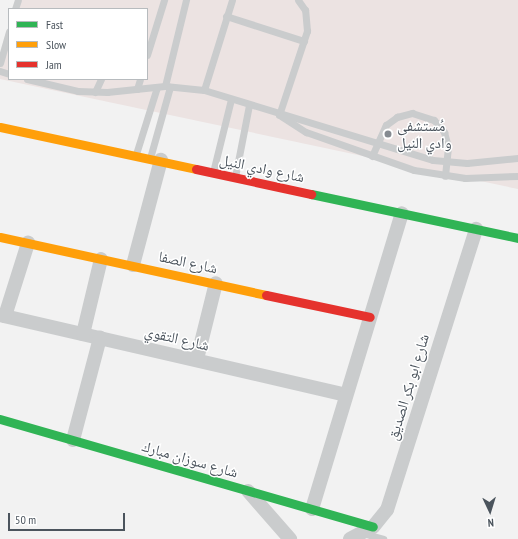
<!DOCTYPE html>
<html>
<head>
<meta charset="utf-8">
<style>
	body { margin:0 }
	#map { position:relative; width:518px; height:539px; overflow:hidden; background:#f2f2f2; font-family:"PT Sans Narrow","Noto Naskh Arabic",sans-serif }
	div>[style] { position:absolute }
	.medical>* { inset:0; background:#ece3e2 }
	.lane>* { height:7px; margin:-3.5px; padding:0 3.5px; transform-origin:3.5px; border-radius:3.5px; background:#cacccd }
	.street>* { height:14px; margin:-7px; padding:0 7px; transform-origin:7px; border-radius:7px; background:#cacccd }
	.fast>* { height:9px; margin:-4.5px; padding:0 4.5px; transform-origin:4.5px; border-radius:4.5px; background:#30b455 }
	.slow>* { height:9px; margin:-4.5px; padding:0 4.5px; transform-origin:4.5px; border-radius:4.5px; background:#ff9f0a }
	.jam>* { height:9px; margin:-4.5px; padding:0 4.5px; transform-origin:4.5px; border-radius:4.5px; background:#e5322d }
	.dots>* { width:11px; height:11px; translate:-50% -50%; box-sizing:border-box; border:2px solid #fff; border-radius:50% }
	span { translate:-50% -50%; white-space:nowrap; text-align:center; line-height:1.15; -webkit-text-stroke:3px #fff; paint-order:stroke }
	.poi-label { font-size:15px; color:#4b545d }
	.left { translate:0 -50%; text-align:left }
	.street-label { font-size:15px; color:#4b545d }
	.legend { position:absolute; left:8px; top:8px; width:140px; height:72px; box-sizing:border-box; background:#fff; border:1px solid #b7bbbe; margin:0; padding:5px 7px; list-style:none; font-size:12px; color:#4b545d }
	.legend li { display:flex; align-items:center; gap:8px; height:20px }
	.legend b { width:20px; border:1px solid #b7bbbe }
	.north { position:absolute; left:470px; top:491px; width:40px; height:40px; -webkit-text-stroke:3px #fff; paint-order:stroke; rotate:176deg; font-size:11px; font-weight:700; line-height:16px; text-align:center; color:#4b545d }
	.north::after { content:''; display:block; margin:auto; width:14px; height:18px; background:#4b545d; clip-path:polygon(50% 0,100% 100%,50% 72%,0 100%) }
	.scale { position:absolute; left:8px; top:513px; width:117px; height:18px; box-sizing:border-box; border:2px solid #4b545d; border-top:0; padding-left:5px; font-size:12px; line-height:14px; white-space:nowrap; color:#4b545d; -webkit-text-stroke:3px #fff; paint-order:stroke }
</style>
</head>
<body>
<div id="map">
	<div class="medical">
		<div style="clip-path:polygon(20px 0,518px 0,518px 189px,0 79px,0 66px,9px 36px,9px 79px,147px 79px,147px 9px,17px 9px)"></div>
	</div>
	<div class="lane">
		<div style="left:15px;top:9px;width:9px;rotate:-72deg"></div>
		<div style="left:226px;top:16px;width:82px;rotate:17.8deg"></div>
		<div style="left:147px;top:55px;width:58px;rotate:-72.8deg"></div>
		<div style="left:0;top:63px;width:33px;rotate:-74deg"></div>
		<div style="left:0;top:71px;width:9px;rotate:18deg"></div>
		<div style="left:27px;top:79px;width:52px;rotate:13.2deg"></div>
		<div style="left:78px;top:91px;width:29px;rotate:2deg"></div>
		<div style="left:107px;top:92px;width:58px;rotate:-5.9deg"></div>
		<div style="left:165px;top:86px;width:39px;rotate:6deg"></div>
		<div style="left:204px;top:90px;width:239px;rotate:17deg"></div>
		<div style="left:433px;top:160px;width:34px;rotate:5deg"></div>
		<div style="left:467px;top:163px;width:51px;rotate:-5.6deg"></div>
		<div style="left:165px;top:86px;width:89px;rotate:-76.3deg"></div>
		<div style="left:137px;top:89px;width:10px;rotate:-73deg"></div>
		<div style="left:204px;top:90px;width:94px;rotate:-72.7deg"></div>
		<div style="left:95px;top:92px;width:14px;rotate:-65deg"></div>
		<div style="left:279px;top:115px;width:89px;rotate:-71.6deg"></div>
		<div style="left:307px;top:31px;width:21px;rotate:-95deg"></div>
		<div style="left:305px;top:10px;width:12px;rotate:-125deg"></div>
		<div style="left:281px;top:116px;width:30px;rotate:33deg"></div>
		<div style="left:306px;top:132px;width:114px;rotate:19.4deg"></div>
		<div style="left:414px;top:170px;width:52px;rotate:8.9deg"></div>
		<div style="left:465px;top:178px;width:53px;rotate:-2.2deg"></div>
		<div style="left:136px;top:154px;width:70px;rotate:-72.6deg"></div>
		<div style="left:372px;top:156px;width:34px;rotate:-66deg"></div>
		<div style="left:386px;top:125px;width:14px;rotate:-36deg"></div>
		<div style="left:397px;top:117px;width:16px;rotate:-15deg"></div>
		<div style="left:412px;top:113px;width:23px;rotate:18deg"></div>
		<div style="left:434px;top:120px;width:16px;rotate:50deg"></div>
		<div style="left:444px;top:132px;width:16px;rotate:75deg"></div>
		<div style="left:448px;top:147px;width:29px;rotate:96deg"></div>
		<div style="left:150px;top:158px;width:74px;rotate:-74.3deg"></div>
		<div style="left:213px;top:172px;width:75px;rotate:-76.1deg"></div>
		<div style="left:235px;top:177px;width:73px;rotate:-79deg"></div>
		<div style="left:366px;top:534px;width:18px;rotate:16deg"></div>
	</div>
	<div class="street">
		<div style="left:133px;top:265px;width:109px;rotate:-75.1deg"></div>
		<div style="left:0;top:315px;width:355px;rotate:13deg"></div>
		<div style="left:5px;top:316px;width:77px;rotate:-72.5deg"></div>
		<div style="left:83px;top:334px;width:77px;rotate:-76.5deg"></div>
		<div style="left:197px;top:359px;width:78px;rotate:-76deg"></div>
		<div style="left:73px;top:440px;width:106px;rotate:-75.2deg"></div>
		<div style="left:248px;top:491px;width:64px;rotate:48.8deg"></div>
		<div style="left:312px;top:509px;width:309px;rotate:-73.1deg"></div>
		<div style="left:350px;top:539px;width:26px;rotate:-28deg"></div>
		<div style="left:373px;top:527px;width:22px;rotate:-51deg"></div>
		<div style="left:387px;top:510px;width:295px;rotate:-72.4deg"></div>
	</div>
	<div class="fast">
		<div style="left:311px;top:194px;width:212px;rotate:12deg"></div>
		<div style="left:0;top:419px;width:388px;rotate:16.1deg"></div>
	</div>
	<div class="slow">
		<div style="left:0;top:127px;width:200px;rotate:12.1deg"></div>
		<div style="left:0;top:237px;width:272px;rotate:12.3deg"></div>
	</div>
	<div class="jam">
		<div style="left:196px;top:169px;width:118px;rotate:12.3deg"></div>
		<div style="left:266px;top:295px;width:106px;rotate:11.9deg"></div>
	</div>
	<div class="dots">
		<div style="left:388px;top:134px;background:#858b91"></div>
	</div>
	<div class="poi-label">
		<span class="left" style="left:397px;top:134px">مُستشفى<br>وادي النيل</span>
	</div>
	<div class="street-label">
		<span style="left:262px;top:168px;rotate:12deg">شارع وادي النيل</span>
		<span style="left:188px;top:262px;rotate:12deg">شارع الصفا</span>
		<span style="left:177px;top:338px;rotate:13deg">شارع التقوي</span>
		<span style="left:408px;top:387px;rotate:-73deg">شارع ابو بكر الصديق</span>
		<span style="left:190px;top:459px;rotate:16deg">شارع سوزان مبارك</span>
	</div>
	<ul class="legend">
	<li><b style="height:5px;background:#30b455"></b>Fast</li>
	<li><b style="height:5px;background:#ff9f0a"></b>Slow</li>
	<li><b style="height:5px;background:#e5322d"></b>Jam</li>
	</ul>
	<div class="north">N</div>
	<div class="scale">50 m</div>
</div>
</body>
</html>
